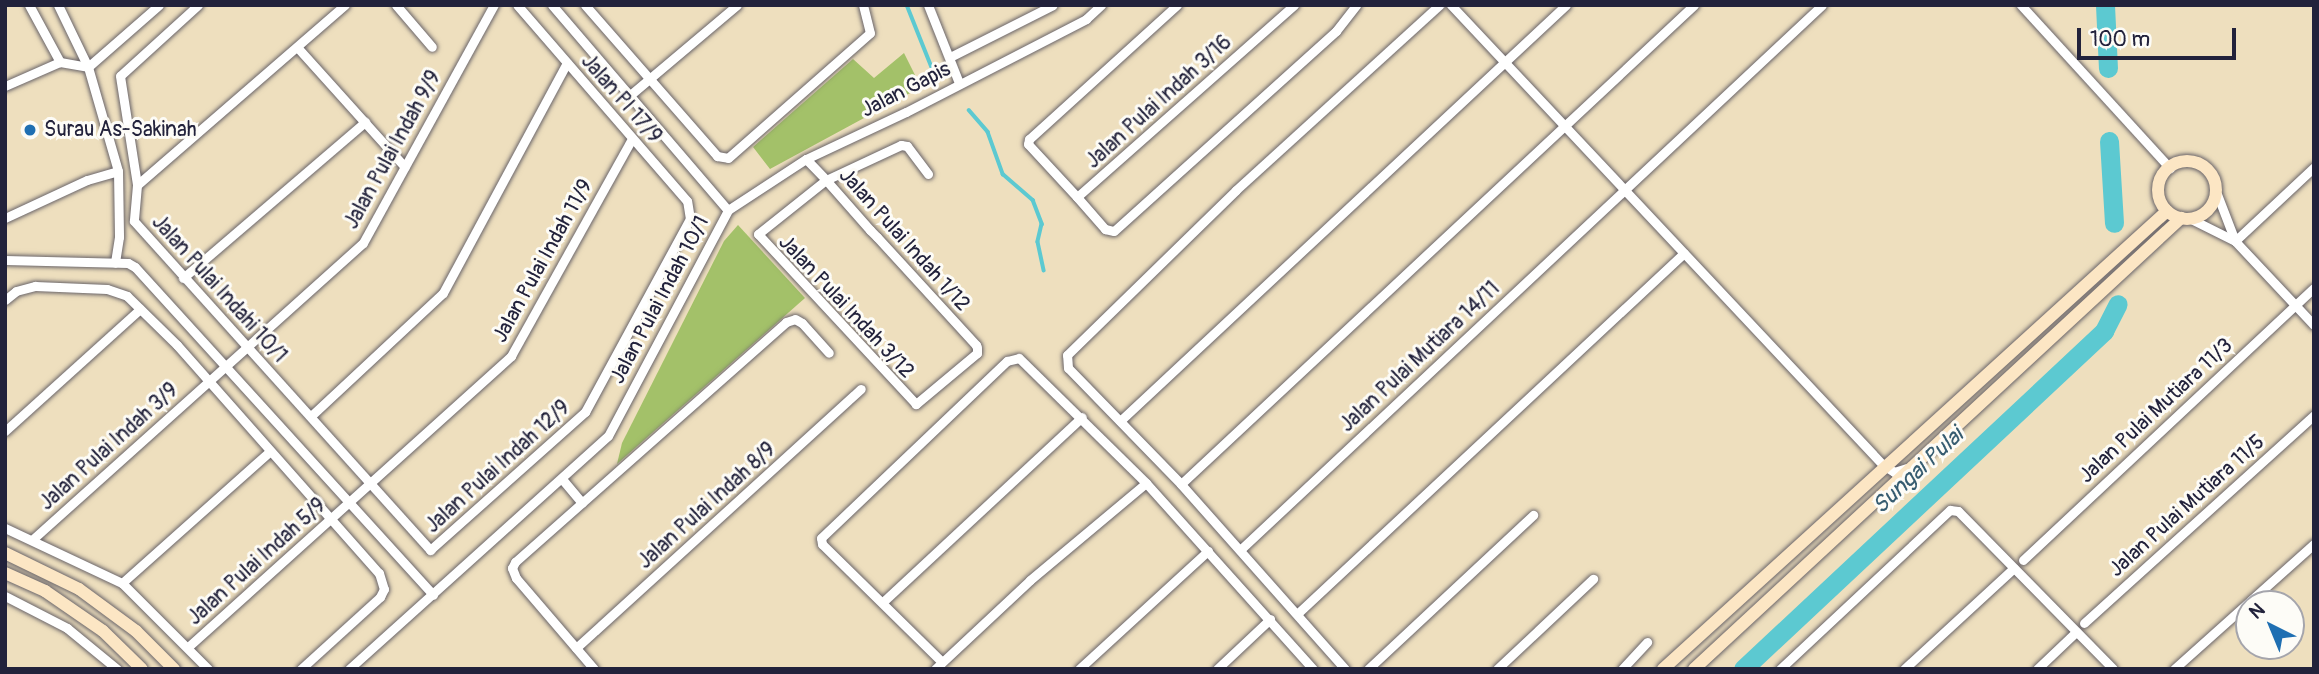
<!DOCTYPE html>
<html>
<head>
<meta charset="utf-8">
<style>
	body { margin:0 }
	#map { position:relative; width:2319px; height:674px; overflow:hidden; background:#eedfbe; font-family:Pangolin,sans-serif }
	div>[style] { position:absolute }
	.green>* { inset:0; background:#a3c169 }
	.stream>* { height:3.5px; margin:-1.75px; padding:0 1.75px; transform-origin:1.75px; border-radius:1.75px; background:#5cc9d1 }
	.river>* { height:19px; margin:-9.5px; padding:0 9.5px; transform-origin:9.5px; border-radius:9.5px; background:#5cc9d1 }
	.roads { filter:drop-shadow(0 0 2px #696469) drop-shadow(0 0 2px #696469) }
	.street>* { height:9px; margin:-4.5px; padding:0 4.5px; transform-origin:4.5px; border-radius:4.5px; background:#fff }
	.secondary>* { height:12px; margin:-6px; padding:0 6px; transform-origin:6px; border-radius:6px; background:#fce6c4 }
	.secondary>.ring { margin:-6px; padding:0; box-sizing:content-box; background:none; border:12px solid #fce6c4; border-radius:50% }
	.dots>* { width:19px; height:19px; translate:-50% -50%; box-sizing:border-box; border:4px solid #fdfcf7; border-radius:50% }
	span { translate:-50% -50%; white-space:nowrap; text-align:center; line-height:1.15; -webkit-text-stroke:6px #fdfcf7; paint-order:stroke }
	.street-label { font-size:21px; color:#22223b }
	.poi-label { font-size:21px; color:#22223b }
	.left { translate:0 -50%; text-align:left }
	.water-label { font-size:23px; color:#365c70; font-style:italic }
	.frame { position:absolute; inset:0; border:7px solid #22223b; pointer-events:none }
	.north { position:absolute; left:2235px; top:590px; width:70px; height:70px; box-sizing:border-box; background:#fdfcf7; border:2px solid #a5a5ac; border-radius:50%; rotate:317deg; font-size:19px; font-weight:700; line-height:28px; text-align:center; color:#22223b }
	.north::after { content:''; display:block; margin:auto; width:24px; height:32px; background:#1f6fb2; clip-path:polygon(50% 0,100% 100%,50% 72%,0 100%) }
	.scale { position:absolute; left:2077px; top:28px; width:159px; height:32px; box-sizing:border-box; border:4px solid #22223b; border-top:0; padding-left:9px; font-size:21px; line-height:24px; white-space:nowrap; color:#22223b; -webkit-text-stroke:5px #fdfcf7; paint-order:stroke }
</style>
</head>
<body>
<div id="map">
	<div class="green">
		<div style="clip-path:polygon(904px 53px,920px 85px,912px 92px,770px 169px,753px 147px,853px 59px,874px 78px)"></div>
		<div style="clip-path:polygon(738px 225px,805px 298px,617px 464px,622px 443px,724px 241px)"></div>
	</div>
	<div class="stream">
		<div style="left:907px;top:5px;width:70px;rotate:68.2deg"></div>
		<div style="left:969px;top:110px;width:29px;rotate:49deg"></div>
		<div style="left:988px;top:132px;width:45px;rotate:70.3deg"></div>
		<div style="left:1003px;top:174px;width:40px;rotate:41deg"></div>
		<div style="left:1033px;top:200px;width:26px;rotate:69deg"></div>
		<div style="left:1042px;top:224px;width:18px;rotate:103deg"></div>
		<div style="left:1038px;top:242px;width:29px;rotate:78deg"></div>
	</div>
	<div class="river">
		<div style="left:2105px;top:5px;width:63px;rotate:87.3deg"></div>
		<div style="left:2109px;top:141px;width:82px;rotate:86.5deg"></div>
		<div style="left:1743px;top:669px;width:495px;rotate:-43.1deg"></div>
		<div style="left:2104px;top:331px;width:30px;rotate:-63deg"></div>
	</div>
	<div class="roads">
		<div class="street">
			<div style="left:29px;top:5px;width:65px;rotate:61.5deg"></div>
			<div style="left:60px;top:62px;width:28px;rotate:10deg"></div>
			<div style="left:58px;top:5px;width:69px;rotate:64.2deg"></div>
			<div style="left:88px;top:67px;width:108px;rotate:73.9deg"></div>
			<div style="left:118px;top:171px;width:66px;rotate:89.1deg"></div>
			<div style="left:119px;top:237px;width:26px;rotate:99deg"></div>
			<div style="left:198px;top:5px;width:105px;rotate:137.7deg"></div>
			<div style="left:120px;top:76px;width:110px;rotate:81.1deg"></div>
			<div style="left:137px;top:185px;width:36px;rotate:95deg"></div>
			<div style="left:134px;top:221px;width:443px;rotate:48deg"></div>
			<div style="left:430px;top:550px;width:208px;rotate:-41.7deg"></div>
			<div style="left:585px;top:412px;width:220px;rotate:-61.5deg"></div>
			<div style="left:690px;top:219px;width:18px;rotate:-99deg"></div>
			<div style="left:687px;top:201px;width:259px;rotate:-130.9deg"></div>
			<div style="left:396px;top:5px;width:55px;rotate:49.4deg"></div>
			<div style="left:552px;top:5px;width:270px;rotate:49.4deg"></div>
			<div style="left:585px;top:5px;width:201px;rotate:48.8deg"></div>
			<div style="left:717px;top:156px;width:11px;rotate:10deg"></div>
			<div style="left:728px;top:158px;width:189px;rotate:-41.4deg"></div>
			<div style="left:870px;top:33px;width:29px;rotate:-104deg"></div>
			<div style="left:928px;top:5px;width:84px;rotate:68.3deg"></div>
			<div style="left:1177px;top:5px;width:200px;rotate:137.8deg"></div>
			<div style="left:1029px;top:139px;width:5px;rotate:101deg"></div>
			<div style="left:1028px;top:144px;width:72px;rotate:47.2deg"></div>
			<div style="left:1077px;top:197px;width:290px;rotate:-41.5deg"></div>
			<div style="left:1451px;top:5px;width:631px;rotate:46.8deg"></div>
			<div style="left:1883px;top:465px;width:13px;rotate:32deg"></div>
			<div style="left:1894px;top:472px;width:14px;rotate:-17deg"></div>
			<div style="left:2021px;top:5px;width:221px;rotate:47.6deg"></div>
			<div style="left:297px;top:47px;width:161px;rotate:48deg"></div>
			<div style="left:950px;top:57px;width:115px;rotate:-26.8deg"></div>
			<div style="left:88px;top:67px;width:94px;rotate:-41.1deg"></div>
			<div style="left:5px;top:86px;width:60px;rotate:-23.6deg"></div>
			<div style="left:629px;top:96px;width:141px;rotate:-40.1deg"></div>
			<div style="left:806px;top:159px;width:29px;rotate:46deg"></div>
			<div style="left:826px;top:180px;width:67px;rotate:48.7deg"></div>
			<div style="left:870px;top:230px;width:10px;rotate:45deg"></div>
			<div style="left:877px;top:237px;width:147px;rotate:47.5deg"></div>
			<div style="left:976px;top:345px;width:3px;rotate:72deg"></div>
			<div style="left:977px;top:348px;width:5px;rotate:90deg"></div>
			<div style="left:977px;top:353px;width:80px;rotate:140.1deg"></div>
			<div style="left:916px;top:404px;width:232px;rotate:-132.9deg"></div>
			<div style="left:758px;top:234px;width:87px;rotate:-38.5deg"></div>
			<div style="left:826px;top:180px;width:83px;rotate:-25deg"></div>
			<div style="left:901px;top:145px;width:6px;rotate:9deg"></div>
			<div style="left:907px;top:146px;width:35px;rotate:53deg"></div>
			<div style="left:137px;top:185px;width:275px;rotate:-40.9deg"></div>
			<div style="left:2217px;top:194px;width:50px;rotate:69deg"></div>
			<div style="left:1077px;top:197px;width:43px;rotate:48.8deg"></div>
			<div style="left:1105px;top:229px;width:9px;rotate:13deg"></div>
			<div style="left:1114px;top:231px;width:299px;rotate:-42deg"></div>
			<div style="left:1336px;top:31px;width:33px;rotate:-52deg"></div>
			<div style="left:5px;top:218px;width:90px;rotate:-24.9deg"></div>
			<div style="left:87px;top:180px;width:32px;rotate:-16deg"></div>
			<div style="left:2189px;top:218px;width:51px;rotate:26.6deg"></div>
			<div style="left:2235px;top:241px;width:115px;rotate:46.8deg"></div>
			<div style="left:2235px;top:241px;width:108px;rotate:-43.1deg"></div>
			<div style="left:5px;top:260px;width:123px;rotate:1.4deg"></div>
			<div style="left:128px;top:263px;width:8px;rotate:30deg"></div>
			<div style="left:135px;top:267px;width:443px;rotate:47.7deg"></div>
			<div style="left:183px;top:278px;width:240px;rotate:-40.6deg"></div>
			<div style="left:5px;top:300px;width:14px;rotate:-39deg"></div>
			<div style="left:16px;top:291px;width:20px;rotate:-15deg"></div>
			<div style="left:35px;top:286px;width:72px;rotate:2.4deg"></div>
			<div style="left:107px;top:289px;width:21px;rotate:19deg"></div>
			<div style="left:127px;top:296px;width:70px;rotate:44.4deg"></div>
			<div style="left:177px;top:345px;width:305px;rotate:48.5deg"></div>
			<div style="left:379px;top:573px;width:17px;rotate:73deg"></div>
			<div style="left:384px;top:589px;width:9px;rotate:117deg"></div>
			<div style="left:380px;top:597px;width:107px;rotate:137.7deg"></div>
			<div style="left:311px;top:416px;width:180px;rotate:-43deg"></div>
			<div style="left:443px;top:293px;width:261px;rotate:-61.7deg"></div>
			<div style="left:1120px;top:421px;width:610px;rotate:-43.01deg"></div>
			<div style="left:5px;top:431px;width:182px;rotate:-42.1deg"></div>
			<div style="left:562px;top:479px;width:31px;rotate:50deg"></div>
			<div style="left:1181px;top:484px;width:702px;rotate:-43.04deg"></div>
			<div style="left:5px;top:528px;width:129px;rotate:25.2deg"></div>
			<div style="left:122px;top:583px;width:122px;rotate:45deg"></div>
			<div style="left:33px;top:539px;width:443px;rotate:-41.9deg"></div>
			<div style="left:363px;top:243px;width:272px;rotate:-61.2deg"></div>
			<div style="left:1240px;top:550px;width:797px;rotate:-43.12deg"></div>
			<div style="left:2023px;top:560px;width:398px;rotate:-43.1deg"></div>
			<div style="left:122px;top:583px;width:198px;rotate:-41.7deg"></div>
			<div style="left:5px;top:596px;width:70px;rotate:27.3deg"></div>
			<div style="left:67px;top:628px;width:65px;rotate:39.4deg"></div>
			<div style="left:884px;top:601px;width:270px;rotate:-42.9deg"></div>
			<div style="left:1297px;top:614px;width:529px;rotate:-43.01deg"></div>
			<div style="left:2084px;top:623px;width:310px;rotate:-42.1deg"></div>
			<div style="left:188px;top:647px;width:435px;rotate:-42deg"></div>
			<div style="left:511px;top:356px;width:248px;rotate:-60.9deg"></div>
			<div style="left:576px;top:648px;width:385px;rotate:-42.3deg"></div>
			<div style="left:942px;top:662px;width:168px;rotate:-135.5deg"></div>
			<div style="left:822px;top:544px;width:6px;rotate:-99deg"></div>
			<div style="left:821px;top:538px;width:257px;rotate:-43.6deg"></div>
			<div style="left:1007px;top:361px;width:12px;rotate:-14deg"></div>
			<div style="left:1019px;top:358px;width:178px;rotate:44.5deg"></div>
			<div style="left:1146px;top:483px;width:250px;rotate:48.1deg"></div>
			<div style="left:349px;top:669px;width:348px;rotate:-42deg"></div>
			<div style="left:608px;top:436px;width:256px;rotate:-62deg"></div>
			<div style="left:728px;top:210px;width:93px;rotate:-33.2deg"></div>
			<div style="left:806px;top:159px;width:110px;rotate:-25.2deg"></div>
			<div style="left:906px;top:112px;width:203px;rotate:-27.3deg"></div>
			<div style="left:1086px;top:19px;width:21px;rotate:-43deg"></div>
			<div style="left:594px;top:669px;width:120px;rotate:-130.6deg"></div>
			<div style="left:516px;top:578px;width:11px;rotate:-112deg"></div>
			<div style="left:512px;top:568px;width:7px;rotate:-63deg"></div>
			<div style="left:515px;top:562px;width:362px;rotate:-41.5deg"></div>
			<div style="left:786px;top:322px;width:9px;rotate:-18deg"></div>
			<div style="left:795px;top:319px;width:8px;rotate:30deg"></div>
			<div style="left:802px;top:323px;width:40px;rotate:48deg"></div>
			<div style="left:935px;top:669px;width:130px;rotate:-43.1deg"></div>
			<div style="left:1030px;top:580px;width:151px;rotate:-39.9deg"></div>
			<div style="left:1079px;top:669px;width:175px;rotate:-42.5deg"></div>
			<div style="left:1217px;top:669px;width:73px;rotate:-43.3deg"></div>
			<div style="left:1345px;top:669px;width:247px;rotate:-131.6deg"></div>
			<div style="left:1181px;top:484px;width:162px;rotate:-134.2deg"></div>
			<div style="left:1068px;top:368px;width:13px;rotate:-94deg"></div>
			<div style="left:1067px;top:355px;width:236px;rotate:-44.3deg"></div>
			<div style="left:1236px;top:190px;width:275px;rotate:-42.3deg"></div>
			<div style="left:1368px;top:669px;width:226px;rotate:-43deg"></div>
			<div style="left:1497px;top:669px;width:132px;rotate:-43.2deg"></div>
			<div style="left:1622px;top:669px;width:37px;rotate:-47deg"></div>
			<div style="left:1780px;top:669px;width:233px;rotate:-43.1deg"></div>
			<div style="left:1950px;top:510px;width:8px;rotate:7deg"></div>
			<div style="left:1958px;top:511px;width:221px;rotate:45.5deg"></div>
			<div style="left:1904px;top:669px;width:149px;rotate:-42.6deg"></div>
			<div style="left:2037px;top:669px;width:54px;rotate:-43.5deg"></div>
			<div style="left:2174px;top:669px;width:188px;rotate:-41.8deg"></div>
		</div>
		<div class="secondary">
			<div class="ring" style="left:2158px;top:161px;width:46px;height:46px"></div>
			<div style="left:5px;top:553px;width:82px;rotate:25.9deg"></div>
			<div style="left:79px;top:589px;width:71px;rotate:36.4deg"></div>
			<div style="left:136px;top:631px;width:54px;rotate:45deg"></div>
			<div style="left:5px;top:573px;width:44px;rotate:24.2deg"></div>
			<div style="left:45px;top:591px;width:70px;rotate:34.6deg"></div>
			<div style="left:103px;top:631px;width:54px;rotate:44.3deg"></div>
			<div style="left:1663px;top:669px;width:681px;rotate:-42.26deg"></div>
			<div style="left:1694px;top:669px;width:664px;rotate:-42.8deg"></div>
		</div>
	</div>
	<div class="dots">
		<div style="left:30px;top:130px;background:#1f6fb2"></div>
	</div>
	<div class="street-label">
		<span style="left:906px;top:90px;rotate:-27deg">Jalan Gapis</span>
		<span style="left:621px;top:99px;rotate:49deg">Jalan PI 17/9</span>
		<span style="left:1159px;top:102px;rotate:-42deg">Jalan Pulai Indah 3/16</span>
		<span style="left:393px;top:150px;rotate:-61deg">Jalan Pulai Indah 9/9</span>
		<span style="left:904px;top:240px;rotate:48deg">Jalan Pulai Indah 1/12</span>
		<span style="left:543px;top:261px;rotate:-61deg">Jalan Pulai Indah 11/9</span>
		<span style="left:219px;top:289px;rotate:48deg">Jalan Pulai Indahi 10/1</span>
		<span style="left:660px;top:300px;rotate:-62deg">Jalan Pulai Indah 10/1</span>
		<span style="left:846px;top:307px;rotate:47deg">Jalan Pulai Indah 3/12</span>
		<span style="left:1420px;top:357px;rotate:-43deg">Jalan Pulai Mutiara 14/11</span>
		<span style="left:2156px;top:411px;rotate:-43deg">Jalan Pulai Mutiara 11/3</span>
		<span style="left:109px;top:447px;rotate:-42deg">Jalan Pulai Indah 3/9</span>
		<span style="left:498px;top:467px;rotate:-42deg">Jalan Pulai Indah 12/9</span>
		<span style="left:707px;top:506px;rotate:-42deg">Jalan Pulai Indah 8/9</span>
		<span style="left:2187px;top:506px;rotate:-42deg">Jalan Pulai Mutiara 11/5</span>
		<span style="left:257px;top:562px;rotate:-42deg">Jalan Pulai Indah 5/9</span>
	</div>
	<div class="poi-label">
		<span class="left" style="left:44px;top:130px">Surau As-Sakinah</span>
	</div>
	<div class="water-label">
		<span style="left:1918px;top:471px;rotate:-43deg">Sungai Pulai</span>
	</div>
	<div class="frame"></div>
	<div class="north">N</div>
	<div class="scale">100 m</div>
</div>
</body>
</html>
